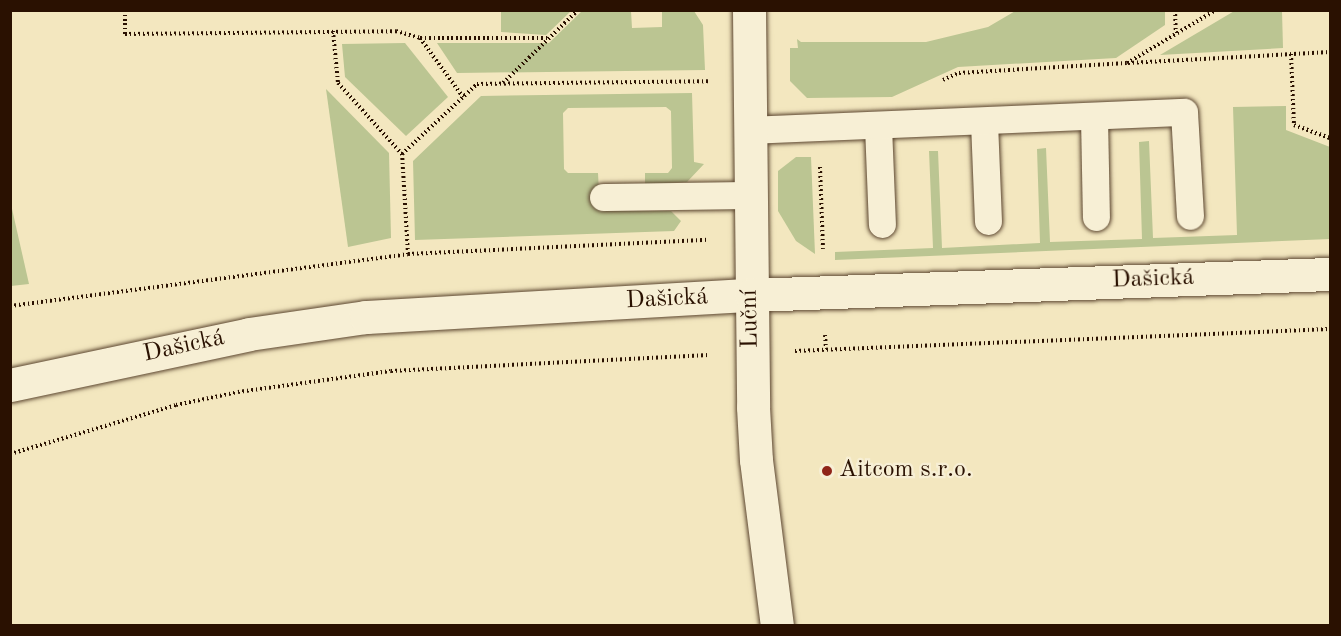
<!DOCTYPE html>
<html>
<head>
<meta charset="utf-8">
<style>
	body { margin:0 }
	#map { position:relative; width:1341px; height:636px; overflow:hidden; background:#f3e7bf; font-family:"Old Standard TT",serif }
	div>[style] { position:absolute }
	.green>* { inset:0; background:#bbc592 }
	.path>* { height:4px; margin-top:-2px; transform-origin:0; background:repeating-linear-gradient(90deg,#2a1101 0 1.5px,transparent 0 4.5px) }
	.roads { filter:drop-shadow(0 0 2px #5c4630) drop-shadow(0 0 2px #5c4630) }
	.lane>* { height:27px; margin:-13.5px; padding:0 13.5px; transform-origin:13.5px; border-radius:13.5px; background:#f7efd5 }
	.street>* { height:33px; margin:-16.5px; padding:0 16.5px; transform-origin:16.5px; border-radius:16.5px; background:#f7efd5 }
	.secondary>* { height:33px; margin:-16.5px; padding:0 16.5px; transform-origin:16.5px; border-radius:16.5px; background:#f7efd5 }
	.dots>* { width:16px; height:16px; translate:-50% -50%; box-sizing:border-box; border:3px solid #f7efd5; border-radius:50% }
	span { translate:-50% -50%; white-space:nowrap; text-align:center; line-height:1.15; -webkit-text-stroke:4.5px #f7efd5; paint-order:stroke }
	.street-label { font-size:24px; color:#2a1101 }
	.poi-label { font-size:24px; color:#2a1101 }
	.left { translate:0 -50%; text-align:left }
	.frame { position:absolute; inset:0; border:12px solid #2a1101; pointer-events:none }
</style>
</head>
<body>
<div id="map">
	<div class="green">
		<div style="clip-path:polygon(583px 10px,631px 11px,632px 28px,662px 27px,662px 11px,694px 11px,703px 25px,705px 70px,457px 73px,437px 43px,549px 43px)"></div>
		<div style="clip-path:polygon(1017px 10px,1165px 11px,1165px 25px,1116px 58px,958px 67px,892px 97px,807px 98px,790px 81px,790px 48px,798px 48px,797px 39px,801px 42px,926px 42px,988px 27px)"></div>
		<div style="clip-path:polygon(1236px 10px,1282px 11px,1283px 48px,1160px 55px)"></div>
		<div style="clip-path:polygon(501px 11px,501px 10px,571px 11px,546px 35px,501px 32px)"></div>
		<div style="clip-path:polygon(405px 43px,448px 97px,406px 136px,345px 77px,342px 44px)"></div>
		<div style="clip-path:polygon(326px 89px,389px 153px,391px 238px,348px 247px)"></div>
		<div style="clip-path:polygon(692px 93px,694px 162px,704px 164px,687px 182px,645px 184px,645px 173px,668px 173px,672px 168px,671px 111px,666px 107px,568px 108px,563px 113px,564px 169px,568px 173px,598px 173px,600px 211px,671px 211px,681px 221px,674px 231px,415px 240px,413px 161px,481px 96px)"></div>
		<div style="clip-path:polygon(1286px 106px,1286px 130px,1330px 147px,1330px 239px,835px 260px,835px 252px,933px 248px,929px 151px,938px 151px,942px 248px,1040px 243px,1037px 149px,1046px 148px,1050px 242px,1142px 239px,1139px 142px,1149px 141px,1153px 238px,1237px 235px,1233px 107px)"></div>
		<div style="clip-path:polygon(796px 157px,811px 157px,815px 254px,796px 241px,778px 211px,778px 171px)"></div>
		<div style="clip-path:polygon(10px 200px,29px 284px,11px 286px,10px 286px)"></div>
	</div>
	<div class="path">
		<div style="left:125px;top:10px;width:24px;rotate:90deg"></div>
		<div style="left:125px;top:34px;width:271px;rotate:-0.6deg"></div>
		<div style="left:396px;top:31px;width:25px;rotate:16deg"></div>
		<div style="left:420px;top:38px;width:73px;rotate:53.9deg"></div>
		<div style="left:1175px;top:10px;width:23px;rotate:88deg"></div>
		<div style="left:333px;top:31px;width:52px;rotate:84.5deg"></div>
		<div style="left:338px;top:83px;width:96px;rotate:48deg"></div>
		<div style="left:420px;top:38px;width:129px"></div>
		<div style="left:1291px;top:54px;width:71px;rotate:87.6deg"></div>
		<div style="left:1294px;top:125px;width:38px;rotate:20deg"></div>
		<div style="left:1128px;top:63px;width:202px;rotate:-3.1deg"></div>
		<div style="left:943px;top:80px;width:17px;rotate:-24deg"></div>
		<div style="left:959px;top:73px;width:168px;rotate:-3.4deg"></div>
		<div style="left:1127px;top:63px;width:104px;rotate:-30.8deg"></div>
		<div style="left:503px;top:83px;width:105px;rotate:-44.2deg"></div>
		<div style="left:820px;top:167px;width:82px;rotate:87.9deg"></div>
		<div style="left:408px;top:254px;width:100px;rotate:-93.4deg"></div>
		<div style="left:402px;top:154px;width:103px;rotate:-43deg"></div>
		<div style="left:477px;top:84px;width:231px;rotate:-0.7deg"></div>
		<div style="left:10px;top:306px;width:401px;rotate:-7.4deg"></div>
		<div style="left:408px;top:254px;width:300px;rotate:-2.7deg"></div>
		<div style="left:825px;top:335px;width:14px;rotate:86deg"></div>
		<div style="left:795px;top:351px;width:535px;rotate:-2.35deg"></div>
		<div style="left:10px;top:454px;width:173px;rotate:-16.4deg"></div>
		<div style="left:176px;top:405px;width:63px;rotate:-11.8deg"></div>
		<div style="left:238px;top:392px;width:154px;rotate:-7.8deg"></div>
		<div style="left:391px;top:371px;width:318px;rotate:-2.9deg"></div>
	</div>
	<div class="roads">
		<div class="lane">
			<div style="left:1094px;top:117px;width:100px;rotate:88.9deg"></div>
			<div style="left:984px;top:122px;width:99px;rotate:87.7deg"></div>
			<div style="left:878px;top:126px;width:98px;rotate:87.7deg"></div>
			<div style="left:749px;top:130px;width:435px;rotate:-2.4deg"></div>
			<div style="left:1184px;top:112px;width:104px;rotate:86.7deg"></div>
			<div style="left:603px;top:197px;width:147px;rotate:-0.8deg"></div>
		</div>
		<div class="street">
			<div style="left:749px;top:10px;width:397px;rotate:89.4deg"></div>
			<div style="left:753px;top:407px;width:53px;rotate:86.8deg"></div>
			<div style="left:756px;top:460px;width:167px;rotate:82.8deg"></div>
		</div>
		<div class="secondary">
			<div style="left:10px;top:385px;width:244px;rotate:-12deg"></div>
			<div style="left:249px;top:334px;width:118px;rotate:-8.3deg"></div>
			<div style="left:366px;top:317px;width:386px;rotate:-3.3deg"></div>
			<div style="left:751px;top:295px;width:579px;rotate:-2.08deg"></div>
		</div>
	</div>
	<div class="dots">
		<div style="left:827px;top:471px;background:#8f2418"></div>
	</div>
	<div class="street-label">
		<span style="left:1153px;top:280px;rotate:-2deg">Dašická</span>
		<span style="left:667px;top:300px;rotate:-3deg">Dašická</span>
		<span style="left:751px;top:319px;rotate:-91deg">Luční</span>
		<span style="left:184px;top:347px;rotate:-12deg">Dašická</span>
	</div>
	<div class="poi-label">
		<span class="left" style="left:839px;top:471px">Aitcom s.r.o.</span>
	</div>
	<div class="frame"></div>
</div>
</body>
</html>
